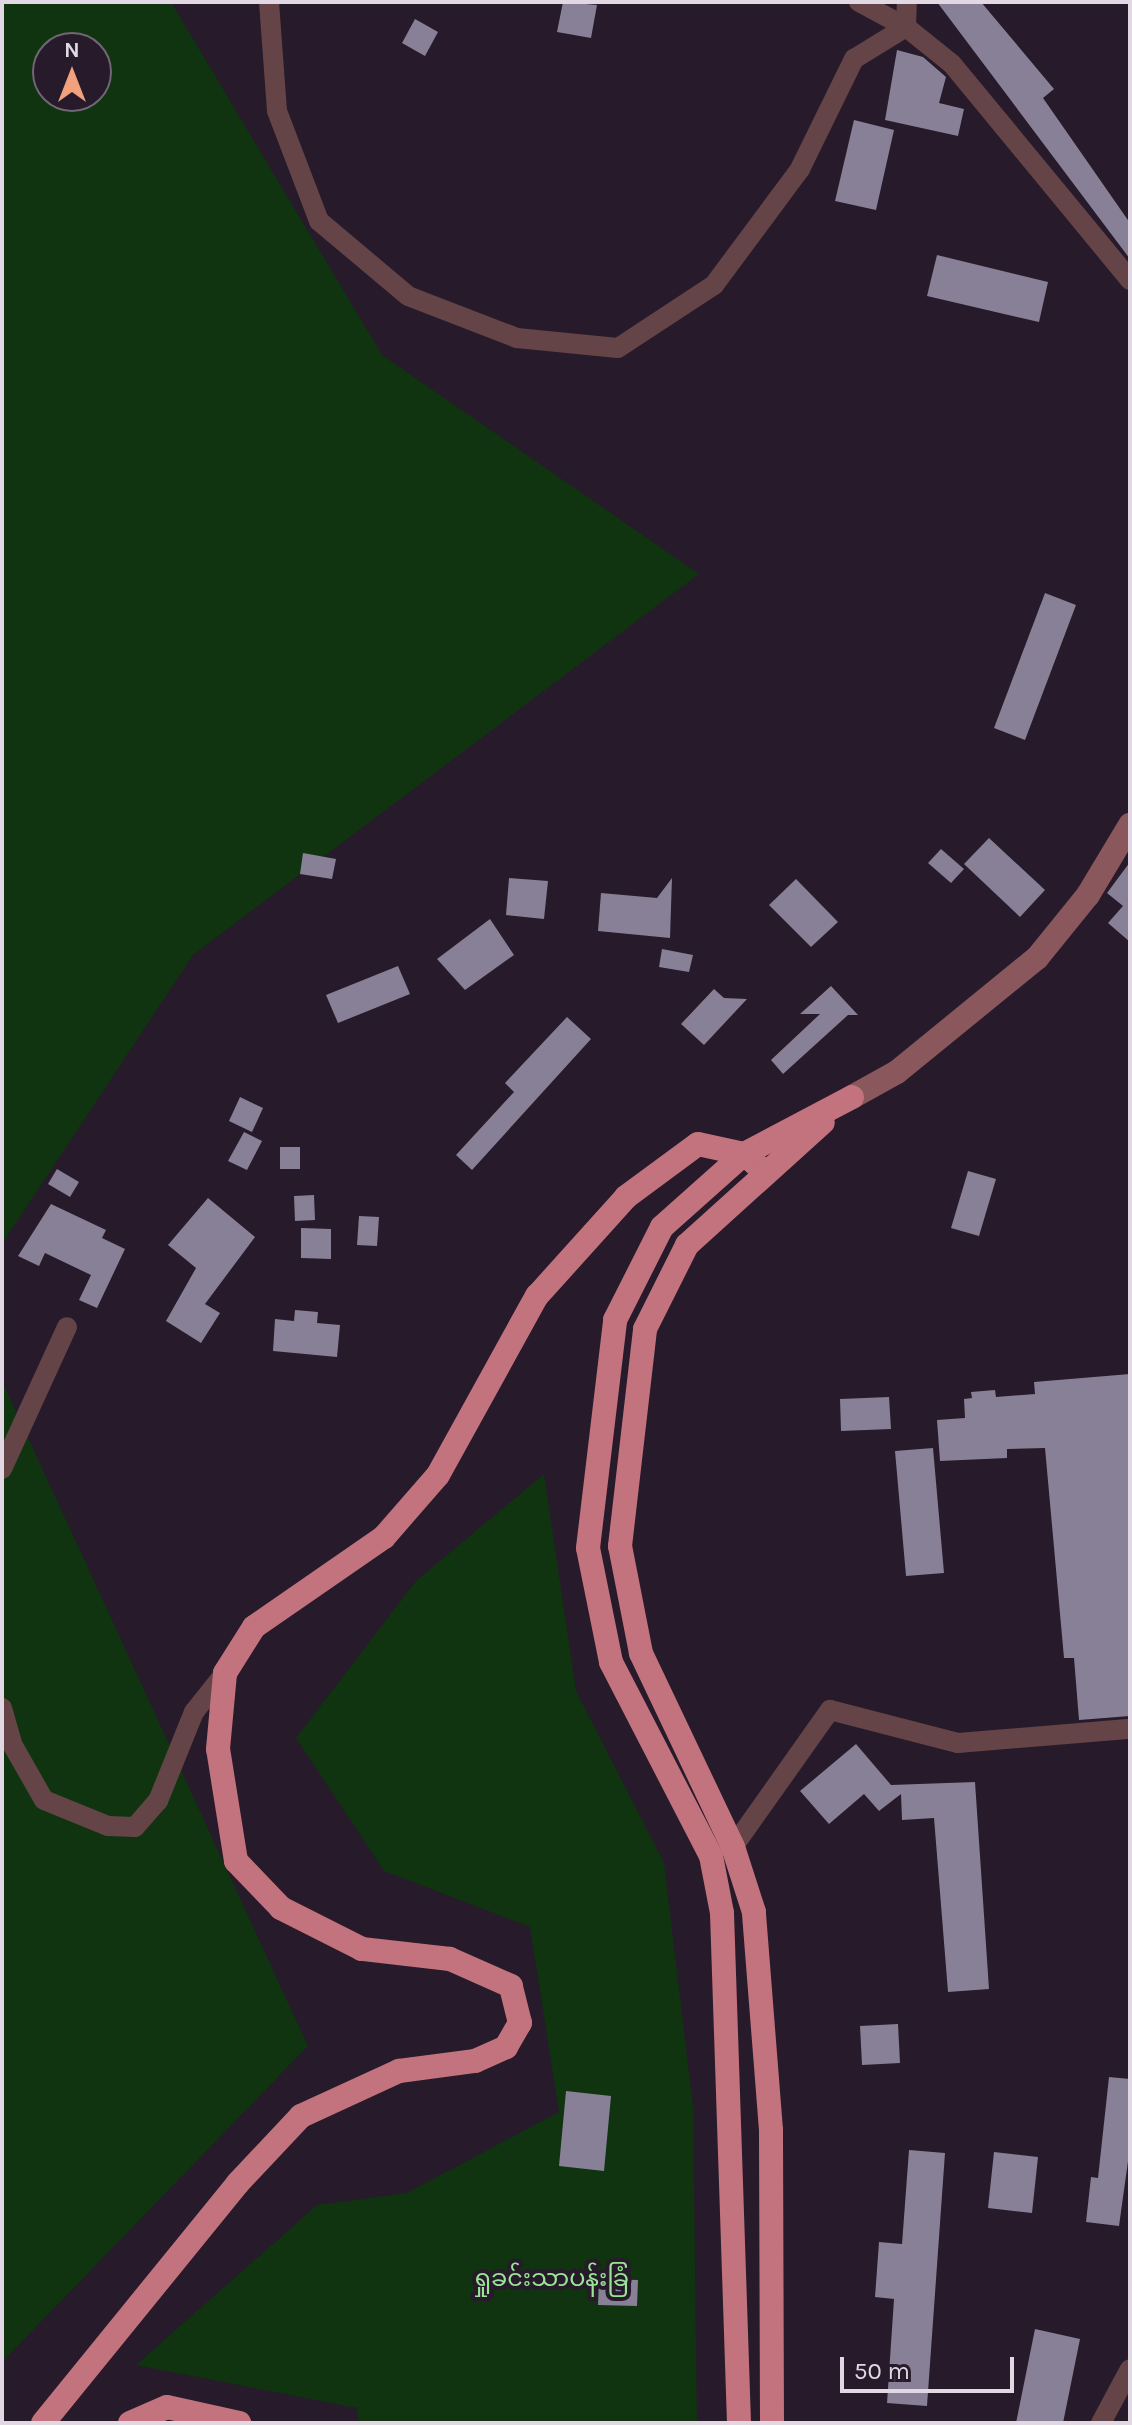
<!DOCTYPE html>
<html>
<head>
<meta charset="utf-8">
<style>
	body { margin:0 }
	#map { position:relative; width:1132px; height:2425px; overflow:hidden; background:#271a2a; font-family:Karla,"Noto Sans Myanmar",sans-serif }
	div>[style] { position:absolute }
	.green>* { inset:0; background:#0f340f }
	.building>* { inset:0; background:#878097 }
	.street>* { height:20px; margin:-10px; padding:0 10px; transform-origin:10px; border-radius:10px; background:#644447 }
	.secondary>* { height:24px; margin:-12px; padding:0 12px; transform-origin:12px; border-radius:12px; background:#8a575d }
	.highway>* { height:24px; margin:-12px; padding:0 12px; transform-origin:12px; border-radius:12px; background:#c3737d }
	span { translate:-50% -50%; white-space:nowrap; text-align:center; line-height:1.15; -webkit-text-stroke:8px #271a2a; paint-order:stroke }
	.park-label { font-size:24px; color:#99e496 }
	.frame { position:absolute; inset:0; border:4px solid #e1d8e3; pointer-events:none }
	.north { position:absolute; left:32px; top:32px; width:80px; height:80px; box-sizing:border-box; background:#271a2a; border:2px solid #716674; border-radius:50%; rotate:0deg; font-size:22px; font-weight:700; line-height:32px; text-align:center; color:#e1d8e3 }
	.north::after { content:''; display:block; margin:auto; width:28px; height:36px; background:#f1a17d; clip-path:polygon(50% 0,100% 100%,50% 72%,0 100%) }
	.scale { position:absolute; left:840px; top:2357px; width:174px; height:36px; box-sizing:border-box; border:4px solid #e1d8e3; border-top:0; padding-left:10px; font-size:24px; line-height:28px; white-space:nowrap; color:#e1d8e3; -webkit-text-stroke:6px #271a2a; paint-order:stroke }
</style>
</head>
<body>
<div id="map">
	<div class="green">
		<div style="clip-path:polygon(evenodd,2px 2px,171px 2px,382px 355px,699px 574px,193px 955px,2px 1244px,2px 2px,48px 48px,96px 48px,96px 96px,48px 96px,48px 48px)"></div>
		<div style="clip-path:polygon(2px 1381px,308px 2046px,2px 2362px)"></div>
		<div style="clip-path:polygon(544px 1474px,576px 1691px,664px 1863px,693px 2106px,697px 2423px,359px 2423px,357px 2408px,136px 2365px,317px 2205px,407px 2193px,559px 2112px,530px 1927px,384px 1871px,296px 1738px,416px 1581px)"></div>
	</div>
	<div class="building">
		<div style="clip-path:polygon(563px 2px,597px 5px,591px 38px,557px 32px)"></div>
		<div style="clip-path:polygon(937px 2px,981px 2px,1054px 89px,1043px 98px,1130px 223px,1130px 259px)"></div>
		<div style="clip-path:polygon(415px 19px,438px 32px,425px 56px,402px 43px)"></div>
		<div style="clip-path:polygon(897px 50px,923px 57px,946px 77px,939px 103px,964px 109px,958px 136px,885px 120px)"></div>
		<div style="clip-path:polygon(854px 120px,894px 130px,876px 210px,835px 201px)"></div>
		<div style="clip-path:polygon(937px 255px,1048px 282px,1039px 322px,927px 296px)"></div>
		<div style="clip-path:polygon(1045px 593px,1076px 605px,1025px 740px,994px 728px)"></div>
		<div style="clip-path:polygon(989px 838px,1045px 890px,1020px 917px,964px 864px)"></div>
		<div style="clip-path:polygon(941px 849px,964px 869px,951px 883px,928px 863px)"></div>
		<div style="clip-path:polygon(303px 853px,336px 859px,332px 879px,300px 874px)"></div>
		<div style="clip-path:polygon(1130px 862px,1130px 942px,1108px 923px,1123px 906px,1107px 893px)"></div>
		<div style="clip-path:polygon(509px 878px,548px 881px,544px 919px,506px 915px)"></div>
		<div style="clip-path:polygon(672px 878px,670px 938px,598px 931px,601px 893px,657px 898px)"></div>
		<div style="clip-path:polygon(796px 879px,838px 922px,811px 947px,769px 905px)"></div>
		<div style="clip-path:polygon(490px 919px,514px 955px,465px 990px,437px 959px)"></div>
		<div style="clip-path:polygon(662px 949px,693px 955px,689px 972px,659px 967px)"></div>
		<div style="clip-path:polygon(398px 966px,410px 994px,338px 1023px,326px 995px)"></div>
		<div style="clip-path:polygon(831px 986px,858px 1015px,848px 1015px,783px 1074px,771px 1060px,820px 1014px,800px 1014px)"></div>
		<div style="clip-path:polygon(714px 989px,724px 998px,747px 999px,704px 1045px,681px 1024px)"></div>
		<div style="clip-path:polygon(567px 1017px,591px 1039px,472px 1170px,456px 1155px,514px 1092px,505px 1083px)"></div>
		<div style="clip-path:polygon(240px 1097px,263px 1108px,252px 1132px,229px 1121px)"></div>
		<div style="clip-path:polygon(244px 1132px,262px 1141px,247px 1170px,228px 1161px)"></div>
		<div style="clip-path:polygon(280px 1147px,300px 1147px,300px 1169px,280px 1169px)"></div>
		<div style="clip-path:polygon(57px 1169px,79px 1182px,70px 1197px,48px 1184px)"></div>
		<div style="clip-path:polygon(968px 1171px,996px 1179px,979px 1236px,951px 1228px)"></div>
		<div style="clip-path:polygon(314px 1195px,315px 1220px,295px 1221px,294px 1196px)"></div>
		<div style="clip-path:polygon(208px 1198px,255px 1237px,205px 1304px,220px 1313px,201px 1343px,166px 1321px,196px 1268px,168px 1245px)"></div>
		<div style="clip-path:polygon(51px 1204px,106px 1230px,102px 1238px,125px 1249px,97px 1308px,79px 1300px,91px 1275px,45px 1253px,39px 1266px,18px 1256px)"></div>
		<div style="clip-path:polygon(359px 1216px,379px 1217px,377px 1246px,357px 1245px)"></div>
		<div style="clip-path:polygon(301px 1228px,331px 1229px,331px 1259px,301px 1258px)"></div>
		<div style="clip-path:polygon(295px 1310px,318px 1312px,317px 1323px,340px 1325px,337px 1357px,273px 1351px,275px 1319px,294px 1321px)"></div>
		<div style="clip-path:polygon(1130px 1374px,1130px 1716px,1079px 1720px,1074px 1658px,1064px 1658px,1045px 1448px,1007px 1449px,1007px 1458px,940px 1461px,937px 1420px,965px 1418px,964px 1399px,972px 1398px,971px 1392px,995px 1390px,996px 1397px,1035px 1394px,1034px 1382px)"></div>
		<div style="clip-path:polygon(889px 1397px,891px 1429px,841px 1431px,840px 1399px)"></div>
		<div style="clip-path:polygon(933px 1448px,944px 1573px,906px 1576px,895px 1451px)"></div>
		<div style="clip-path:polygon(856px 1744px,891px 1785px,975px 1782px,989px 1989px,948px 1992px,934px 1818px,902px 1820px,901px 1794px,879px 1811px,864px 1794px,829px 1824px,800px 1791px)"></div>
		<div style="clip-path:polygon(898px 2024px,900px 2063px,862px 2065px,860px 2026px)"></div>
		<div style="clip-path:polygon(1109px 2077px,1130px 2079px,1130px 2147px,1119px 2226px,1086px 2222px,1091px 2177px,1098px 2178px)"></div>
		<div style="clip-path:polygon(566px 2091px,611px 2096px,604px 2171px,559px 2166px)"></div>
		<div style="clip-path:polygon(909px 2150px,945px 2153px,927px 2406px,887px 2403px,894px 2299px,875px 2297px,879px 2242px,902px 2244px)"></div>
		<div style="clip-path:polygon(994px 2152px,1038px 2157px,1032px 2213px,988px 2208px)"></div>
		<div style="clip-path:polygon(599px 2279px,638px 2280px,637px 2306px,598px 2305px)"></div>
		<div style="clip-path:polygon(1035px 2329px,1080px 2339px,1063px 2423px,1016px 2423px)"></div>
	</div>
	<div class="street">
		<div style="left:269px;top:2px;width:109px;rotate:85.8deg"></div>
		<div style="left:277px;top:111px;width:118px;rotate:69.1deg"></div>
		<div style="left:319px;top:221px;width:116px;rotate:40.1deg"></div>
		<div style="left:408px;top:296px;width:117px;rotate:21.1deg"></div>
		<div style="left:517px;top:338px;width:101px;rotate:5.7deg"></div>
		<div style="left:618px;top:348px;width:115px;rotate:-33.3deg"></div>
		<div style="left:714px;top:285px;width:144px;rotate:-53.4deg"></div>
		<div style="left:800px;top:169px;width:123px;rotate:-63.9deg"></div>
		<div style="left:854px;top:59px;width:61px;rotate:-31.6deg"></div>
		<div style="left:859px;top:2px;width:53px;rotate:28deg"></div>
		<div style="left:906px;top:27px;width:59px;rotate:38.8deg"></div>
		<div style="left:952px;top:64px;width:280px;rotate:50.5deg"></div>
		<div style="left:906px;top:27px;width:25px;rotate:-88deg"></div>
		<div style="left:2px;top:1469px;width:156px;rotate:-65.4deg"></div>
		<div style="left:2px;top:1708px;width:37px;rotate:74deg"></div>
		<div style="left:12px;top:1744px;width:64px;rotate:60.3deg"></div>
		<div style="left:44px;top:1800px;width:69px;rotate:22.1deg"></div>
		<div style="left:108px;top:1826px;width:27px;rotate:2deg"></div>
		<div style="left:135px;top:1827px;width:35px;rotate:-49deg"></div>
		<div style="left:158px;top:1801px;width:96px;rotate:-68deg"></div>
		<div style="left:194px;top:1712px;width:50px;rotate:-51.5deg"></div>
		<div style="left:733px;top:1847px;width:168px;rotate:-54.7deg"></div>
		<div style="left:830px;top:1710px;width:132px;rotate:14.5deg"></div>
		<div style="left:958px;top:1743px;width:173px;rotate:-4.7deg"></div>
		<div style="left:1101px;top:2423px;width:61px;rotate:-61.8deg"></div>
	</div>
	<div class="secondary">
		<div style="left:852px;top:1097px;width:51px;rotate:-29.1deg"></div>
		<div style="left:897px;top:1072px;width:181px;rotate:-39.2deg"></div>
		<div style="left:1037px;top:958px;width:81px;rotate:-51deg"></div>
		<div style="left:1088px;top:895px;width:82px;rotate:-59deg"></div>
	</div>
	<div class="highway">
		<div style="left:43px;top:2423px;width:309px;rotate:-50.9deg"></div>
		<div style="left:238px;top:2183px;width:92px;rotate:-46.8deg"></div>
		<div style="left:301px;top:2116px;width:108px;rotate:-24.7deg"></div>
		<div style="left:399px;top:2071px;width:77px;rotate:-7.5deg"></div>
		<div style="left:475px;top:2061px;width:34px;rotate:-24deg"></div>
		<div style="left:506px;top:2047px;width:28px;rotate:-60deg"></div>
		<div style="left:520px;top:2023px;width:38px;rotate:-104deg"></div>
		<div style="left:511px;top:1986px;width:67px;rotate:-156.1deg"></div>
		<div style="left:450px;top:1959px;width:89px;rotate:-173.5deg"></div>
		<div style="left:362px;top:1949px;width:91px;rotate:-153.2deg"></div>
		<div style="left:281px;top:1908px;width:65px;rotate:-133.8deg"></div>
		<div style="left:236px;top:1861px;width:113px;rotate:-99.1deg"></div>
		<div style="left:218px;top:1749px;width:76px;rotate:-84.7deg"></div>
		<div style="left:225px;top:1673px;width:54px;rotate:-57.8deg"></div>
		<div style="left:254px;top:1627px;width:158px;rotate:-34.7deg"></div>
		<div style="left:384px;top:1537px;width:82px;rotate:-48.9deg"></div>
		<div style="left:438px;top:1475px;width:205px;rotate:-61.1deg"></div>
		<div style="left:537px;top:1296px;width:133px;rotate:-48deg"></div>
		<div style="left:626px;top:1197px;width:89px;rotate:-36.4deg"></div>
		<div style="left:698px;top:1144px;width:47px;rotate:12.3deg"></div>
		<div style="left:744px;top:1154px;width:29px;rotate:41deg"></div>
		<div style="left:130px;top:2423px;width:40px;rotate:-23.4deg"></div>
		<div style="left:167px;top:2407px;width:74px;rotate:12.5deg"></div>
		<div style="left:739px;top:2423px;width:510px;rotate:-91.91deg"></div>
		<div style="left:722px;top:1913px;width:58px;rotate:-100.9deg"></div>
		<div style="left:711px;top:1856px;width:218px;rotate:-117.3deg"></div>
		<div style="left:611px;top:1662px;width:116px;rotate:-101.4deg"></div>
		<div style="left:588px;top:1548px;width:230px;rotate:-83.2deg"></div>
		<div style="left:615px;top:1320px;width:104px;rotate:-63.2deg"></div>
		<div style="left:662px;top:1227px;width:110px;rotate:-41.7deg"></div>
		<div style="left:744px;top:1154px;width:122px;rotate:-27.8deg"></div>
		<div style="left:772px;top:2423px;width:293px;rotate:-90.2deg"></div>
		<div style="left:771px;top:2130px;width:219px;rotate:-94.5deg"></div>
		<div style="left:754px;top:1912px;width:68px;rotate:-107.9deg"></div>
		<div style="left:733px;top:1847px;width:215px;rotate:-115.4deg"></div>
		<div style="left:641px;top:1653px;width:109px;rotate:-101.1deg"></div>
		<div style="left:620px;top:1546px;width:218px;rotate:-83.4deg"></div>
		<div style="left:645px;top:1329px;width:94px;rotate:-63.4deg"></div>
		<div style="left:687px;top:1245px;width:183px;rotate:-42.1deg"></div>
	</div>
	<div class="park-label">
		<span style="left:551px;top:2279px">ရှုခင်းသာပန်းခြံ</span>
	</div>
	<div class="frame"></div>
	<div class="north">N</div>
	<div class="scale">50 m</div>
</div>
</body>
</html>
